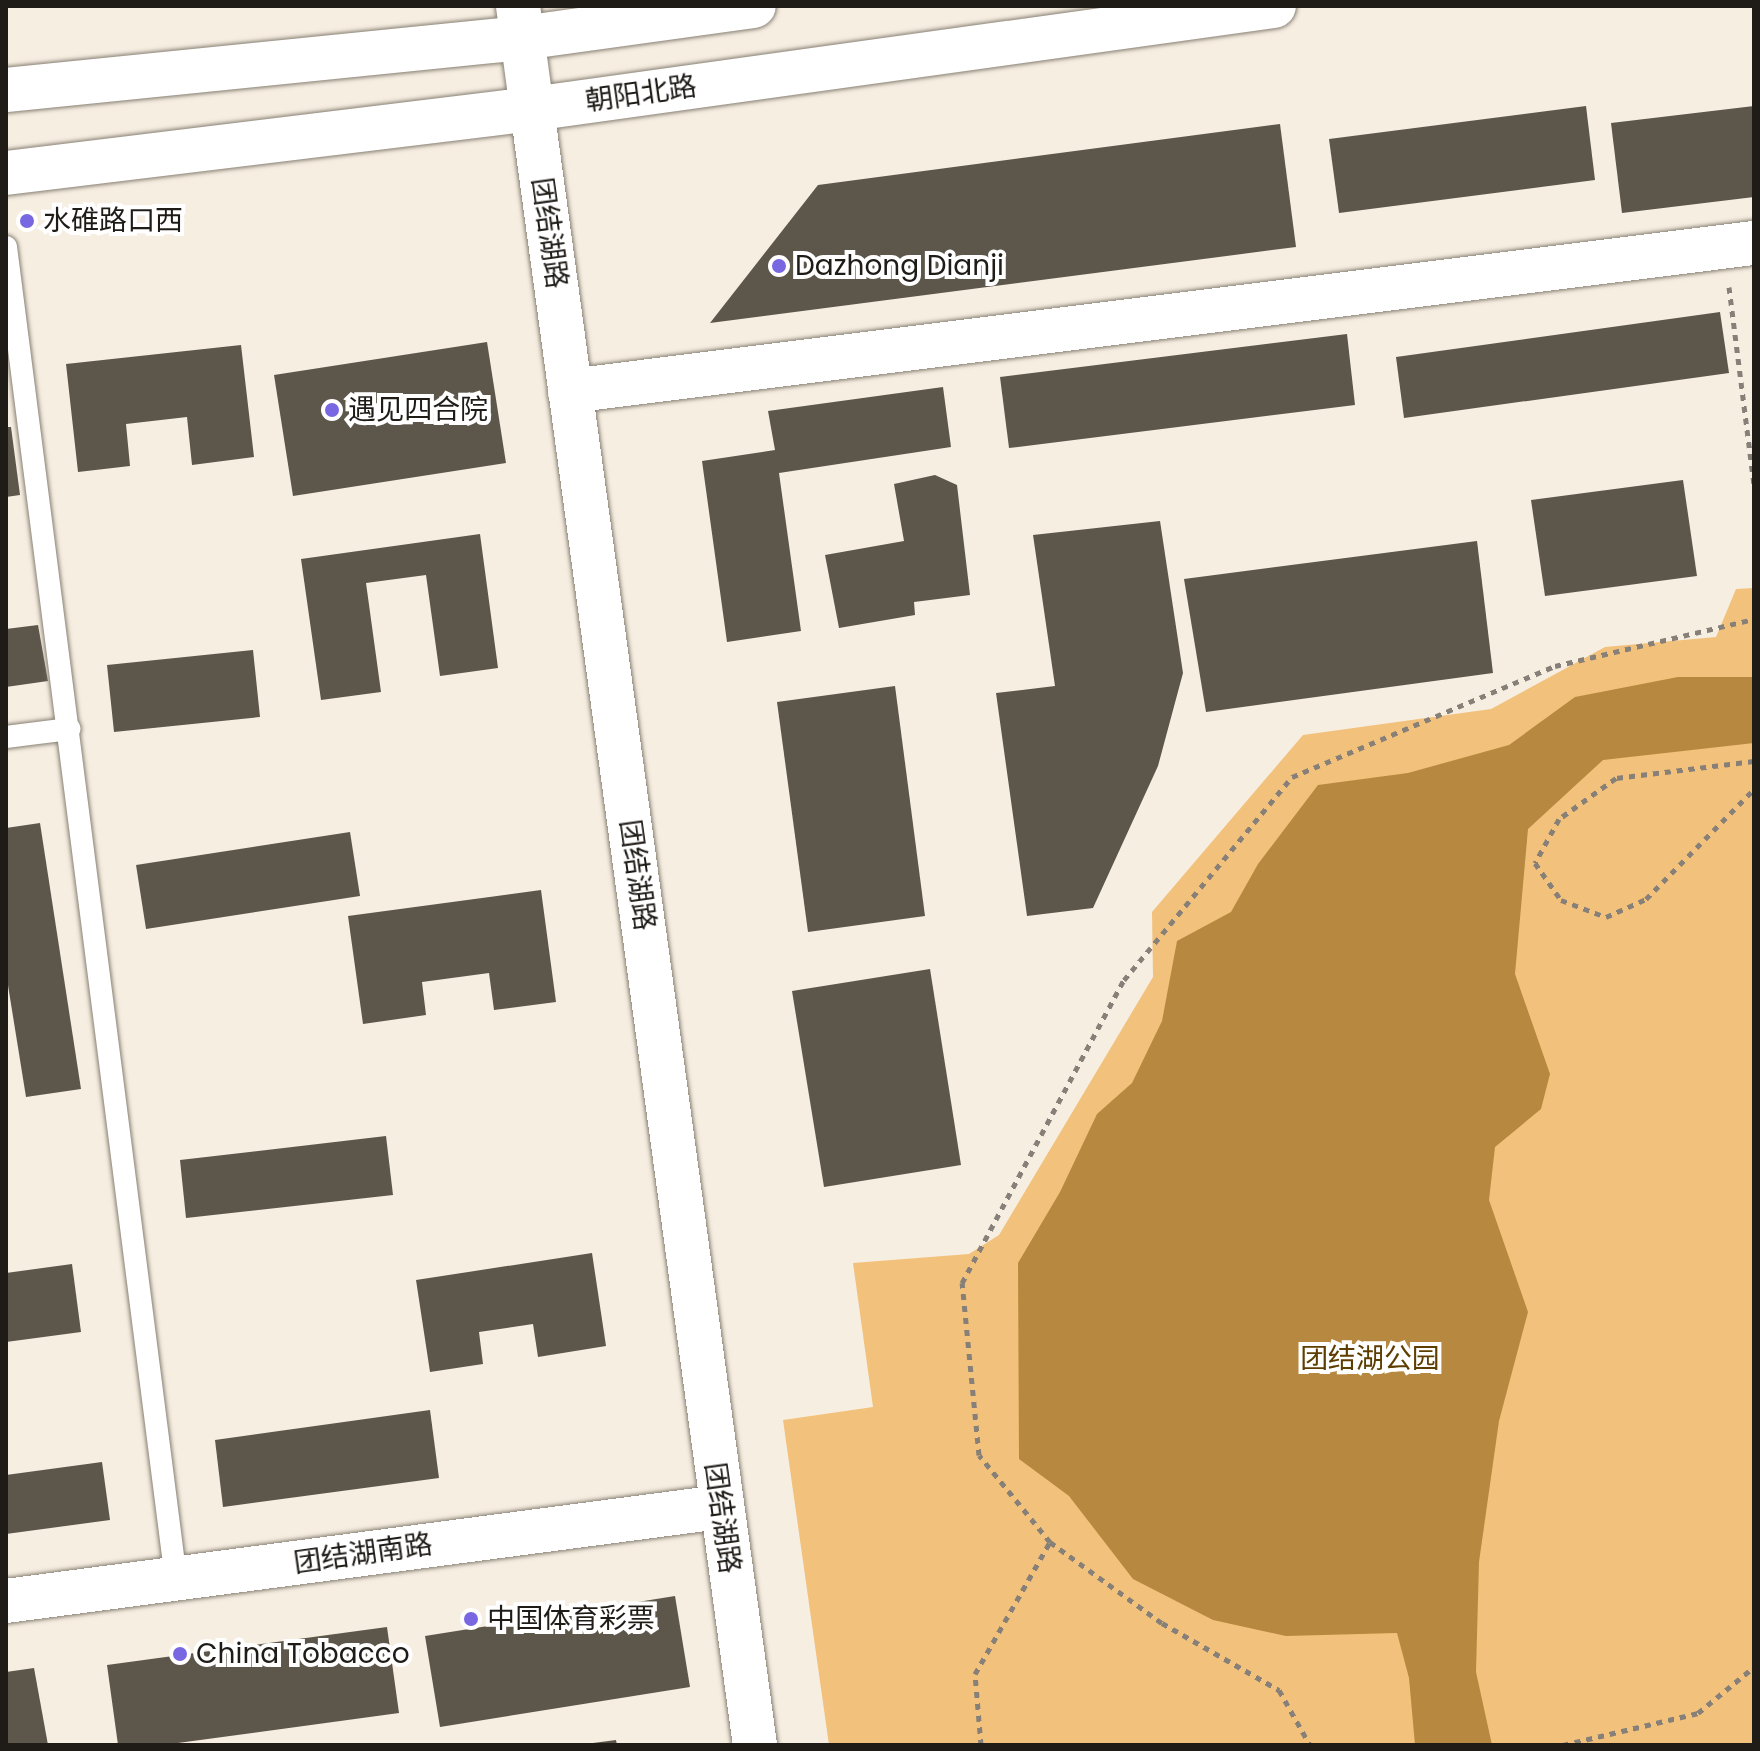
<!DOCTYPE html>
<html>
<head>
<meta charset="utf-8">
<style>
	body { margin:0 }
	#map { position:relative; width:1760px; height:1751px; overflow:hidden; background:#f7eee2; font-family:Poppins,"Noto Sans SC",sans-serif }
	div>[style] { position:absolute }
	.green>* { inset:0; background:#f2c17b }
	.water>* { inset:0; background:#b7883f }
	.building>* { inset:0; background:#5d564b }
	.path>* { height:5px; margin-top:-2.5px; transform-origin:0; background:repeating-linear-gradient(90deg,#868078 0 6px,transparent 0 12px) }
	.roads { filter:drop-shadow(0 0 2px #888074) drop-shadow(0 0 2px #888074) }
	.service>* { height:22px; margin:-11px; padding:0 11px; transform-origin:11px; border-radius:11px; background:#fff }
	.minor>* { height:44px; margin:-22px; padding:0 22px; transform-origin:22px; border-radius:22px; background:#fff }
	.tertiary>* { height:44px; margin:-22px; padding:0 22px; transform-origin:22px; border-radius:22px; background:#fff }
	.primary>* { height:44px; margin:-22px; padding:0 22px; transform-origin:22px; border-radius:22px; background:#fff }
	.dots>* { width:22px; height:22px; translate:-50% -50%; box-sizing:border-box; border:4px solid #fff; border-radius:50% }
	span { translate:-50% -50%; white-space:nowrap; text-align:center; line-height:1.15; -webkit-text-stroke:8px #fff; paint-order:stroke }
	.street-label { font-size:28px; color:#1f1c18 }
	.poi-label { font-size:28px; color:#1f1c18 }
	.left { translate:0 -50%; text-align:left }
	.park-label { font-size:28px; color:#5e3e00 }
	.frame { position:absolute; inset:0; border:8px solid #1f1c18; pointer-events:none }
</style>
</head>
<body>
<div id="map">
	<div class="green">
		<div style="clip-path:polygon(1754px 588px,1754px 1745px,829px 1745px,783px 1420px,873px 1407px,853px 1263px,969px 1254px,999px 1235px,1153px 977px,1152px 912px,1303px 735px,1491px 709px,1605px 647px,1716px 637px,1736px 589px)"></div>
	</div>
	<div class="water">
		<div style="clip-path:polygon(1678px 677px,1754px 677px,1754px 743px,1603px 760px,1528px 829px,1515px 974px,1550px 1074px,1541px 1109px,1495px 1147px,1489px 1200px,1528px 1312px,1499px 1421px,1479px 1562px,1476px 1672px,1492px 1745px,1415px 1745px,1409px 1678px,1397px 1633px,1286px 1636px,1213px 1620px,1133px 1579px,1069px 1496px,1019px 1459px,1018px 1263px,1060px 1192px,1097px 1114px,1132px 1083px,1162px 1021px,1177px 941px,1231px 912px,1258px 864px,1318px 785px,1408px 773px,1509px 745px,1575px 697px)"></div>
	</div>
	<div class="building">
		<div style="clip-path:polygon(1586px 106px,1595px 180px,1339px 213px,1329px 139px)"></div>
		<div style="clip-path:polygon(1754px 106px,1754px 197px,1622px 213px,1611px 123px)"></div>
		<div style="clip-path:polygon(1280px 124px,1296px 247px,710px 323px,818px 185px)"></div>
		<div style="clip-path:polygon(1720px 312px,1729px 373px,1404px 418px,1396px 357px)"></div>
		<div style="clip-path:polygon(1347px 334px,1355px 405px,1009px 448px,1000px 377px)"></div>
		<div style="clip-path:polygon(487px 342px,506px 463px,293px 496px,274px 375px)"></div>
		<div style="clip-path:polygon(241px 345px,254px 457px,192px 465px,187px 417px,126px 424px,130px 466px,78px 472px,66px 364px)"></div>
		<div style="clip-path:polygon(943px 387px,951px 447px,779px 473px,801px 631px,727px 642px,702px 461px,775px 450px,768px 411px)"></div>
		<div style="clip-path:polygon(6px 427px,11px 427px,20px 495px,6px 497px)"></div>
		<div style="clip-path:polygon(935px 475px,957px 485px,970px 595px,914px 602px,915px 615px,839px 628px,825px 555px,904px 541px,894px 484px)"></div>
		<div style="clip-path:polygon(1683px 480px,1697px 576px,1545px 596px,1531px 500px)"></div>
		<div style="clip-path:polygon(1160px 521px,1183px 673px,1158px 766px,1093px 908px,1027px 916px,996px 693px,1055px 686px,1033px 535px)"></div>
		<div style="clip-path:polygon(480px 534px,498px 668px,440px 676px,426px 575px,366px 583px,381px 692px,321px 700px,301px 559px)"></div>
		<div style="clip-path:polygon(1477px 541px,1493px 673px,1206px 712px,1184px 579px)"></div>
		<div style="clip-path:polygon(38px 625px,48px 681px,6px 687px,6px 629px)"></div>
		<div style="clip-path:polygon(253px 650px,260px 717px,114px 732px,107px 665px)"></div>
		<div style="clip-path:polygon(895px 686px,925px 916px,808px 932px,777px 702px)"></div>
		<div style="clip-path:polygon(40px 823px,81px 1089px,26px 1097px,6px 973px,6px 828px)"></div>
		<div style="clip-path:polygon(350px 832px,360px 896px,146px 929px,136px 865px)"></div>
		<div style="clip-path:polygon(541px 890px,556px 1002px,494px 1010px,489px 973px,422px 982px,426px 1015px,363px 1024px,348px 916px)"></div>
		<div style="clip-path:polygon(930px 969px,961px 1165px,824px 1187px,792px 991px)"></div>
		<div style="clip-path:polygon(386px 1136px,393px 1195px,186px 1218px,180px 1160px)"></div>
		<div style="clip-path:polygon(592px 1253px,606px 1346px,538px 1357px,533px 1324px,479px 1332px,483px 1364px,430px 1372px,416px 1280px)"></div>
		<div style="clip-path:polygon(72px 1264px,81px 1332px,6px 1342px,6px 1273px)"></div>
		<div style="clip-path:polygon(430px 1410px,439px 1478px,223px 1507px,215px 1440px)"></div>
		<div style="clip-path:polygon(102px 1462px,110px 1520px,6px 1534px,6px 1475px)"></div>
		<div style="clip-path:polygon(675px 1596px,690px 1687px,440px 1727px,425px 1636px)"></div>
		<div style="clip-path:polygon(387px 1627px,399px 1713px,163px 1745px,118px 1745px,107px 1665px)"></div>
		<div style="clip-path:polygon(34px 1668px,48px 1745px,6px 1745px,6px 1672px)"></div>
		<div style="clip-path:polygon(616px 1740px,617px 1745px,593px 1745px,593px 1743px)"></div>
	</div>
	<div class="path">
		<div style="left:1729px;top:287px;width:199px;rotate:82.8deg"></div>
		<div style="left:1754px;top:761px;width:139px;rotate:173deg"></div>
		<div style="left:1616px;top:778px;width:70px;rotate:144.3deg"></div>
		<div style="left:1559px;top:819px;width:50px;rotate:118.6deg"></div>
		<div style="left:1535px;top:863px;width:45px;rotate:54.9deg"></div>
		<div style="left:1561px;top:900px;width:48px;rotate:20.7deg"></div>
		<div style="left:1606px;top:917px;width:44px;rotate:-24.2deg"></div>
		<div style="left:1646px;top:899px;width:154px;rotate:-45.5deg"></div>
		<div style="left:1050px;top:1542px;width:138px;rotate:35.9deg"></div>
		<div style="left:1162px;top:1623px;width:135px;rotate:29.8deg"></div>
		<div style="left:1279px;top:1690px;width:63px;rotate:60.6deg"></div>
		<div style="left:981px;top:1745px;width:71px;rotate:-94.8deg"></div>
		<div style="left:975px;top:1674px;width:152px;rotate:-60.4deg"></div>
		<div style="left:1050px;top:1542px;width:112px;rotate:-129.2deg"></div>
		<div style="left:979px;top:1455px;width:173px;rotate:-95.6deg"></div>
		<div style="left:962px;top:1283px;width:344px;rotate:-61.9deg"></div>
		<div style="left:1124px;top:980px;width:264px;rotate:-50.4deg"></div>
		<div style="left:1292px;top:777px;width:285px;rotate:-22.9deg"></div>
		<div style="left:1555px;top:666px;width:204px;rotate:-13.3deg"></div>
		<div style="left:1563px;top:1745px;width:139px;rotate:-13.3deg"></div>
		<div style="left:1698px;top:1713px;width:72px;rotate:-39.4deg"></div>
	</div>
	<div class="roads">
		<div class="service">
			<div style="left:6px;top:247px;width:1343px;rotate:82.73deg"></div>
			<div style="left:6px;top:737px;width:64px;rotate:-7.2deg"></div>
		</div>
		<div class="minor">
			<div style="left:518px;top:6px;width:104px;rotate:82.3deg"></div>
			<div style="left:570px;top:391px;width:1193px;rotate:-7.13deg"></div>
			<div style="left:6px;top:1601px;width:720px;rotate:-7.5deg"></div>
		</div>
		<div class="tertiary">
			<div style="left:532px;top:109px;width:1651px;rotate:82.24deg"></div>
		</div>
		<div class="primary">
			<div style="left:6px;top:90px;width:519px;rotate:-5.75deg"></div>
			<div style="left:522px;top:38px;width:234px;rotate:-7.9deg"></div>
			<div style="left:6px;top:173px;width:530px;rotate:-6.94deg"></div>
			<div style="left:532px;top:109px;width:749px;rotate:-7.9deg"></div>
		</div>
	</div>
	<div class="dots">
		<div style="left:27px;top:221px;background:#7967e2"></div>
		<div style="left:779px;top:266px;background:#7967e2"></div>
		<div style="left:332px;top:410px;background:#7967e2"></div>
		<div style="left:471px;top:1619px;background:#7967e2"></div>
		<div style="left:180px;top:1654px;background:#7967e2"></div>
	</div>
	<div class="street-label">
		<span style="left:641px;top:94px;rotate:-8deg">朝阳北路</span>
		<span style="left:549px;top:233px;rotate:82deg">团结湖路</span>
		<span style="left:637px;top:875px;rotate:82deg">团结湖路</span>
		<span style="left:722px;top:1518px;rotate:82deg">团结湖路</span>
		<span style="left:363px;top:1554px;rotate:-8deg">团结湖南路</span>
	</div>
	<div class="poi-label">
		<span class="left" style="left:43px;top:221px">水碓路口西</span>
		<span class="left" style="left:795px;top:266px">Dazhong Dianji</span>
		<span class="left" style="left:348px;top:410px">遇见四合院</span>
		<span class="left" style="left:487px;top:1619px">中国体育彩票</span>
		<span class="left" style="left:196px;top:1654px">China Tobacco</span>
	</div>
	<div class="park-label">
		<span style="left:1370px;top:1359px">团结湖公园</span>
	</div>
	<div class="frame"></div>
</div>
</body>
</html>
